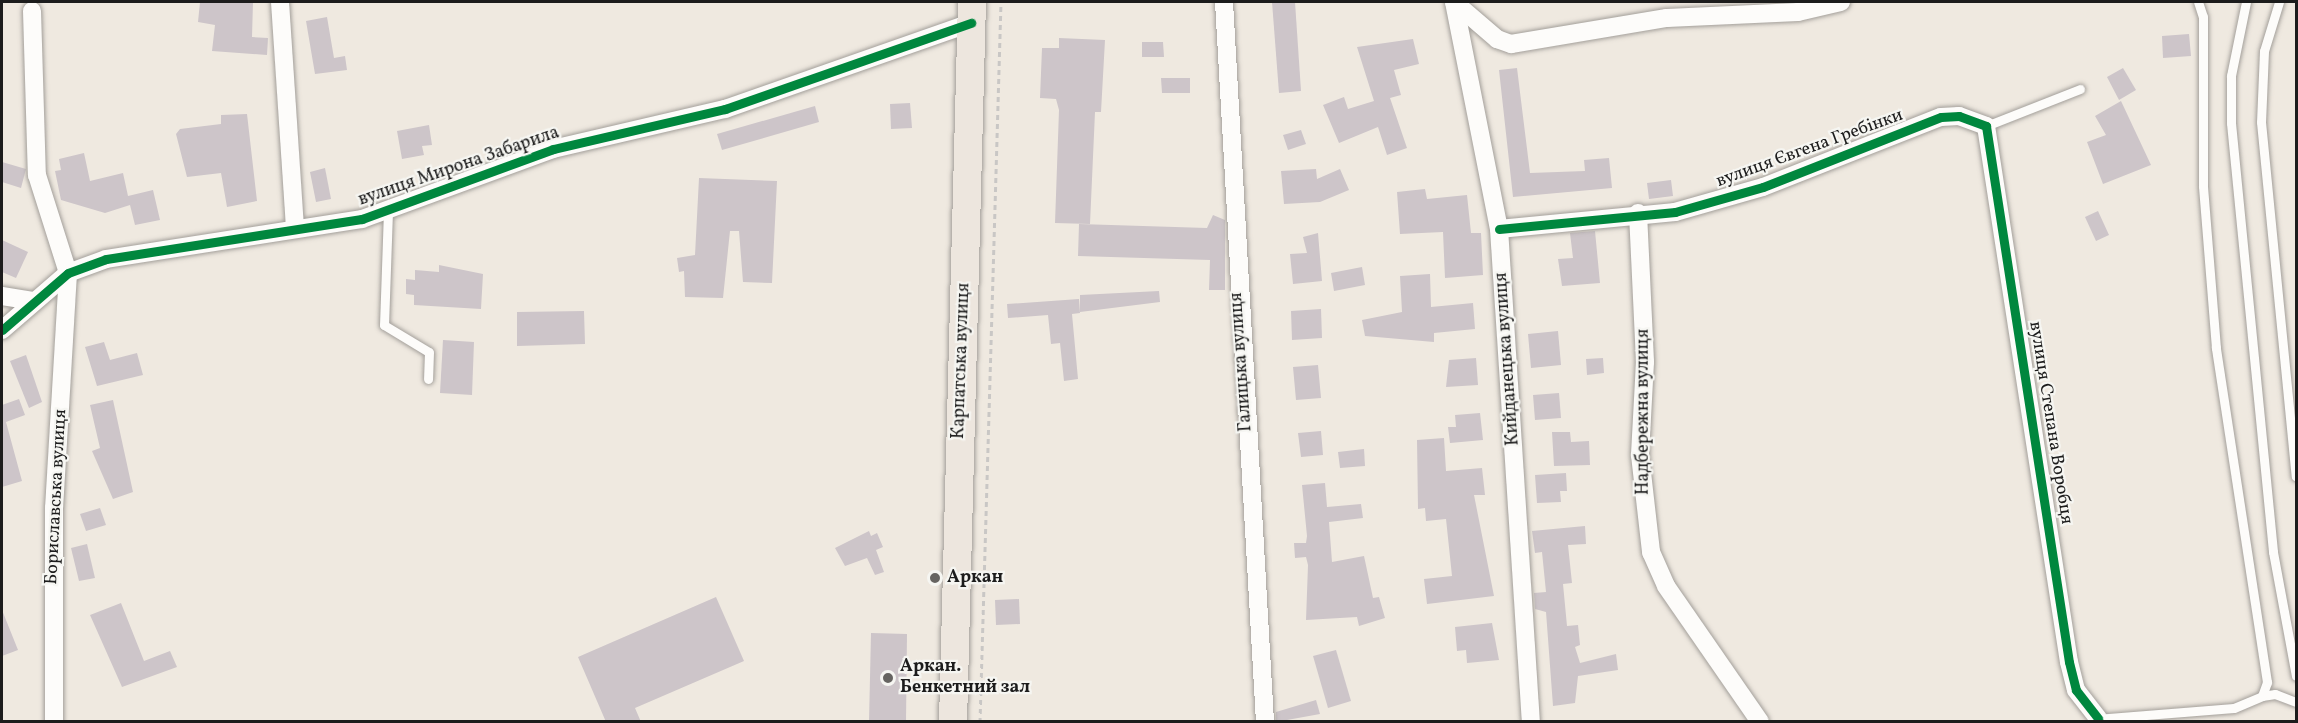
<!DOCTYPE html>
<html>
<head>
<meta charset="utf-8">
<style>
	body { margin:0 }
	#map { position:relative; width:2298px; height:723px; overflow:hidden; background:#efe9e0; font-family:Vollkorn,serif }
	div>[style] { position:absolute }
	.building>* { inset:0; background:#cdc5c9 }
	.path>* { height:3px; margin-top:-1.5px; transform-origin:0; background:repeating-linear-gradient(90deg,#c9c7c5 0 4.5px,transparent 0 9px) }
	.roads { filter:drop-shadow(0 0 2px #a39f9a) drop-shadow(0 0 2px #a39f9a) }
	.service>* { height:9px; margin:-4.5px; padding:0 4.5px; transform-origin:4.5px; border-radius:4.5px; background:#fdfcfa }
	.minor>* { height:18px; margin:-9px; padding:0 9px; transform-origin:9px; border-radius:9px; background:#fdfcfa }
	.primary>* { height:28px; margin:-14px; padding:0 14px; transform-origin:14px; border-radius:14px; background:#ede6de }
	.cycleway>* { height:9px; margin:-4.5px; padding:0 4.5px; transform-origin:4.5px; border-radius:4.5px; background:#00873e }
	.dots>* { width:16px; height:16px; translate:-50% -50%; box-sizing:border-box; border:3px solid #f6f6f2; border-radius:50% }
	span { translate:-50% -50%; white-space:nowrap; text-align:center; line-height:1.15; -webkit-text-stroke:4.5px #f6f6f2; paint-order:stroke }
	.street-label { font-size:18px; color:#1c1c1c }
	.poi-label { font-size:18px; color:#1c1c1c; font-weight:700 }
	.left { translate:0 -50%; text-align:left }
	.frame { position:absolute; inset:0; border:3px solid #1c1c1c; pointer-events:none }
</style>
</head>
<body>
<div id="map">
	<div class="building">
		<div style="clip-path:polygon(200px 2px,253px 2px,252px 37px,268px 38px,267px 55px,212px 51px,215px 25px,198px 22px)"></div>
		<div style="clip-path:polygon(1272px 2px,1295px 2px,1301px 91px,1279px 93px)"></div>
		<div style="clip-path:polygon(327px 17px,334px 58px,345px 56px,347px 70px,315px 74px,306px 21px)"></div>
		<div style="clip-path:polygon(2189px 34px,2191px 56px,2163px 58px,2162px 36px)"></div>
		<div style="clip-path:polygon(1059px 38px,1105px 40px,1101px 112px,1095px 112px,1090px 224px,1055px 223px,1059px 110px,1056px 99px,1040px 98px,1042px 48px,1059px 48px)"></div>
		<div style="clip-path:polygon(1413px 39px,1419px 64px,1394px 70px,1401px 95px,1390px 98px,1407px 148px,1387px 155px,1378px 127px,1339px 143px,1323px 105px,1344px 97px,1348px 109px,1374px 101px,1357px 47px)"></div>
		<div style="clip-path:polygon(1142px 42px,1163px 42px,1164px 57px,1142px 57px)"></div>
		<div style="clip-path:polygon(1517px 68px,1530px 173px,1585px 171px,1584px 160px,1609px 158px,1612px 188px,1513px 197px,1499px 70px)"></div>
		<div style="clip-path:polygon(2123px 68px,2136px 90px,2119px 100px,2107px 77px)"></div>
		<div style="clip-path:polygon(1161px 78px,1190px 78px,1190px 93px,1162px 93px)"></div>
		<div style="clip-path:polygon(2121px 101px,2151px 165px,2103px 184px,2087px 142px,2106px 135px,2095px 116px)"></div>
		<div style="clip-path:polygon(910px 103px,912px 128px,891px 129px,890px 104px)"></div>
		<div style="clip-path:polygon(815px 106px,819px 122px,722px 150px,717px 134px)"></div>
		<div style="clip-path:polygon(247px 114px,257px 201px,227px 207px,221px 173px,187px 177px,176px 134px,180px 129px,221px 124px,221px 115px)"></div>
		<div style="clip-path:polygon(429px 125px,432px 145px,422px 146px,424px 155px,402px 159px,397px 131px)"></div>
		<div style="clip-path:polygon(1301px 130px,1306px 144px,1288px 150px,1283px 135px)"></div>
		<div style="clip-path:polygon(84px 153px,90px 181px,123px 173px,128px 196px,153px 190px,160px 220px,135px 225px,130px 205px,105px 213px,61px 200px,55px 171px,61px 170px,59px 159px)"></div>
		<div style="clip-path:polygon(2px 162px,26px 169px,21px 188px,2px 182px)"></div>
		<div style="clip-path:polygon(325px 168px,331px 199px,316px 202px,310px 172px)"></div>
		<div style="clip-path:polygon(1316px 169px,1317px 179px,1340px 169px,1349px 190px,1320px 202px,1284px 204px,1281px 171px)"></div>
		<div style="clip-path:polygon(699px 178px,777px 181px,772px 283px,743px 282px,739px 231px,730px 231px,723px 298px,685px 297px,684px 271px,679px 272px,677px 258px,695px 255px)"></div>
		<div style="clip-path:polygon(1671px 180px,1673px 196px,1649px 199px,1647px 183px)"></div>
		<div style="clip-path:polygon(1425px 189px,1427px 199px,1467px 195px,1471px 233px,1481px 233px,1483px 275px,1445px 278px,1443px 232px,1400px 234px,1397px 192px)"></div>
		<div style="clip-path:polygon(2098px 211px,2109px 235px,2096px 241px,2085px 217px)"></div>
		<div style="clip-path:polygon(1213px 215px,1225px 220px,1225px 290px,1209px 290px,1210px 260px,1078px 256px,1079px 224px,1207px 228px)"></div>
		<div style="clip-path:polygon(1595px 231px,1600px 283px,1562px 286px,1558px 259px,1573px 258px,1570px 233px)"></div>
		<div style="clip-path:polygon(1318px 233px,1322px 281px,1293px 284px,1290px 254px,1307px 253px,1303px 237px)"></div>
		<div style="clip-path:polygon(2px 240px,28px 252px,16px 278px,2px 272px)"></div>
		<div style="clip-path:polygon(439px 265px,483px 274px,481px 309px,414px 305px,414px 295px,406px 294px,406px 279px,415px 280px,415px 270px,439px 272px)"></div>
		<div style="clip-path:polygon(1362px 267px,1365px 285px,1334px 291px,1331px 273px)"></div>
		<div style="clip-path:polygon(1430px 274px,1431px 307px,1473px 303px,1475px 329px,1434px 333px,1434px 342px,1365px 336px,1362px 320px,1402px 312px,1400px 276px)"></div>
		<div style="clip-path:polygon(1159px 291px,1160px 302px,1080px 312px,1080px 295px)"></div>
		<div style="clip-path:polygon(1079px 299px,1080px 313px,1072px 314px,1078px 379px,1064px 381px,1060px 343px,1051px 344px,1048px 315px,1008px 318px,1007px 304px)"></div>
		<div style="clip-path:polygon(1321px 309px,1322px 338px,1292px 340px,1291px 311px)"></div>
		<div style="clip-path:polygon(584px 311px,585px 344px,517px 346px,517px 312px)"></div>
		<div style="clip-path:polygon(1558px 331px,1561px 365px,1531px 368px,1528px 334px)"></div>
		<div style="clip-path:polygon(443px 340px,474px 342px,472px 395px,440px 393px)"></div>
		<div style="clip-path:polygon(104px 342px,110px 360px,137px 353px,143px 375px,97px 386px,85px 347px)"></div>
		<div style="clip-path:polygon(26px 355px,42px 402px,29px 408px,10px 361px)"></div>
		<div style="clip-path:polygon(1476px 358px,1478px 385px,1446px 387px,1449px 360px)"></div>
		<div style="clip-path:polygon(1603px 358px,1604px 373px,1587px 375px,1586px 359px)"></div>
		<div style="clip-path:polygon(1318px 365px,1321px 398px,1296px 400px,1293px 367px)"></div>
		<div style="clip-path:polygon(1559px 393px,1561px 418px,1535px 420px,1533px 395px)"></div>
		<div style="clip-path:polygon(19px 399px,25px 415px,6px 422px,22px 481px,2px 487px,2px 405px)"></div>
		<div style="clip-path:polygon(113px 400px,133px 492px,113px 499px,92px 451px,100px 448px,90px 405px)"></div>
		<div style="clip-path:polygon(1480px 413px,1483px 440px,1450px 443px,1448px 427px,1456px 427px,1455px 415px)"></div>
		<div style="clip-path:polygon(1321px 431px,1323px 455px,1301px 457px,1298px 433px)"></div>
		<div style="clip-path:polygon(1552px 432px,1570px 432px,1571px 442px,1589px 441px,1590px 465px,1554px 466px)"></div>
		<div style="clip-path:polygon(1444px 438px,1446px 471px,1482px 468px,1485px 495px,1474px 495px,1494px 596px,1427px 604px,1424px 579px,1452px 576px,1446px 519px,1426px 521px,1425px 508px,1418px 509px,1417px 440px)"></div>
		<div style="clip-path:polygon(1364px 449px,1365px 466px,1340px 468px,1338px 452px)"></div>
		<div style="clip-path:polygon(1566px 473px,1567px 491px,1560px 491px,1561px 502px,1537px 503px,1535px 475px)"></div>
		<div style="clip-path:polygon(1325px 483px,1327px 507px,1361px 504px,1363px 518px,1329px 522px,1332px 562px,1364px 556px,1373px 598px,1379px 597px,1385px 618px,1359px 626px,1357px 617px,1306px 620px,1308px 565px,1306px 557px,1295px 558px,1294px 543px,1306px 543px,1307px 536px,1302px 485px)"></div>
		<div style="clip-path:polygon(100px 508px,106px 525px,86px 531px,80px 514px)"></div>
		<div style="clip-path:polygon(1585px 526px,1586px 544px,1568px 545px,1572px 583px,1563px 584px,1567px 626px,1578px 625px,1580px 645px,1575px 647px,1580px 663px,1616px 654px,1618px 670px,1578px 676px,1575px 703px,1553px 706px,1546px 612px,1535px 609px,1534px 593px,1546px 592px,1542px 552px,1535px 553px,1532px 531px)"></div>
		<div style="clip-path:polygon(869px 531px,871px 536px,877px 533px,883px 547px,876px 550px,884px 572px,875px 575px,867px 558px,845px 566px,835px 548px)"></div>
		<div style="clip-path:polygon(87px 544px,95px 578px,79px 581px,71px 548px)"></div>
		<div style="clip-path:polygon(716px 597px,744px 661px,635px 708px,641px 722px,606px 722px,578px 657px)"></div>
		<div style="clip-path:polygon(1019px 599px,1020px 624px,996px 625px,995px 600px)"></div>
		<div style="clip-path:polygon(121px 603px,144px 661px,170px 651px,177px 667px,122px 687px,90px 615px)"></div>
		<div style="clip-path:polygon(2px 610px,18px 650px,2px 656px)"></div>
		<div style="clip-path:polygon(1492px 623px,1499px 660px,1467px 663px,1466px 650px,1457px 651px,1455px 627px)"></div>
		<div style="clip-path:polygon(871px 633px,907px 634px,906px 722px,869px 722px)"></div>
		<div style="clip-path:polygon(1336px 650px,1351px 701px,1328px 708px,1313px 656px)"></div>
		<div style="clip-path:polygon(1316px 700px,1320px 714px,1276px 722px,1276px 712px)"></div>
	</div>
	<div class="path">
		<div style="left:980px;top:722px;width:720px;rotate:-88.33deg"></div>
	</div>
	<div class="roads">
		<div class="service">
			<div style="left:2246px;top:2px;width:76px;rotate:101.5deg"></div>
			<div style="left:2231px;top:76px;width:47px;rotate:90deg"></div>
			<div style="left:2231px;top:123px;width:431px;rotate:84.4deg"></div>
			<div style="left:2273px;top:552px;width:126px;rotate:79.5deg"></div>
			<div style="left:2279px;top:2px;width:51px;rotate:107deg"></div>
			<div style="left:2264px;top:51px;width:71px;rotate:92.4deg"></div>
			<div style="left:2261px;top:122px;width:356px;rotate:84.4deg"></div>
			<div style="left:1986px;top:126px;width:101px;rotate:-21.5deg"></div>
			<div style="left:388px;top:211px;width:114px;rotate:92deg"></div>
			<div style="left:384px;top:325px;width:52px;rotate:31deg"></div>
			<div style="left:429px;top:352px;width:27px;rotate:92deg"></div>
			<div style="left:2262px;top:696px;width:13px;rotate:-9deg"></div>
			<div style="left:2275px;top:694px;width:22px;rotate:21deg"></div>
			<div style="left:2096px;top:719px;width:138px;rotate:-4.6deg"></div>
			<div style="left:2234px;top:708px;width:30px;rotate:-23deg"></div>
			<div style="left:2262px;top:696px;width:15px;rotate:-70deg"></div>
			<div style="left:2267px;top:682px;width:338px;rotate:-98.7deg"></div>
			<div style="left:2216px;top:348px;width:163px;rotate:-94.6deg"></div>
			<div style="left:2203px;top:186px;width:169px;rotate:-90deg"></div>
			<div style="left:2203px;top:17px;width:16px;rotate:-108deg"></div>
		</div>
		<div class="minor">
			<div style="left:280px;top:2px;width:227px;rotate:86.2deg"></div>
			<div style="left:1224px;top:2px;width:721px;rotate:86.74deg"></div>
			<div style="left:1454px;top:2px;width:231px;rotate:78.8deg"></div>
			<div style="left:1499px;top:229px;width:494px;rotate:86.3deg"></div>
			<div style="left:1454px;top:2px;width:57px;rotate:40.7deg"></div>
			<div style="left:1497px;top:39px;width:15px;rotate:20deg"></div>
			<div style="left:1511px;top:44px;width:158px;rotate:-9.5deg"></div>
			<div style="left:1667px;top:18px;width:131px;rotate:-2.6deg"></div>
			<div style="left:1798px;top:12px;width:44px;rotate:-13.1deg"></div>
			<div style="left:32px;top:11px;width:164px;rotate:88.3deg"></div>
			<div style="left:37px;top:175px;width:103px;rotate:72.4deg"></div>
			<div style="left:68px;top:273px;width:235px;rotate:93.4deg"></div>
			<div style="left:54px;top:508px;width:214px;rotate:90deg"></div>
			<div style="left:1638px;top:213px;width:149px;rotate:87.3deg"></div>
			<div style="left:1645px;top:362px;width:93px;rotate:93.1deg"></div>
			<div style="left:1640px;top:455px;width:98px;rotate:83.5deg"></div>
			<div style="left:1651px;top:552px;width:37px;rotate:66deg"></div>
			<div style="left:1666px;top:586px;width:165px;rotate:55.3deg"></div>
			<div style="left:1499px;top:229px;width:177px;rotate:-5.5deg"></div>
			<div style="left:1675px;top:212px;width:91px;rotate:-15.9deg"></div>
			<div style="left:1763px;top:187px;width:191px;rotate:-21.5deg"></div>
			<div style="left:1941px;top:117px;width:18px;rotate:-3deg"></div>
			<div style="left:1959px;top:116px;width:29px;rotate:20deg"></div>
			<div style="left:1986px;top:126px;width:542px;rotate:81.2deg"></div>
			<div style="left:2069px;top:662px;width:29px;rotate:76deg"></div>
			<div style="left:2076px;top:690px;width:36px;rotate:52deg"></div>
			<div style="left:2px;top:296px;width:31px;rotate:9deg"></div>
			<div style="left:2px;top:330px;width:87px;rotate:-40.8deg"></div>
			<div style="left:68px;top:273px;width:40px;rotate:-20.2deg"></div>
			<div style="left:106px;top:259px;width:259px;rotate:-8.9deg"></div>
			<div style="left:362px;top:219px;width:203px;rotate:-20.1deg"></div>
			<div style="left:553px;top:149px;width:177px;rotate:-13.1deg"></div>
			<div style="left:725px;top:109px;width:261px;rotate:-19.3deg"></div>
		</div>
		<div class="primary">
			<div style="left:953px;top:722px;width:720px;rotate:-88.49deg"></div>
		</div>
	</div>
	<div class="cycleway">
		<div style="left:1499px;top:229px;width:177px;rotate:-5.5deg"></div>
		<div style="left:1675px;top:212px;width:91px;rotate:-15.9deg"></div>
		<div style="left:1763px;top:187px;width:191px;rotate:-21.5deg"></div>
		<div style="left:1941px;top:117px;width:18px;rotate:-3deg"></div>
		<div style="left:1959px;top:116px;width:29px;rotate:20deg"></div>
		<div style="left:1986px;top:126px;width:542px;rotate:81.2deg"></div>
		<div style="left:2069px;top:662px;width:29px;rotate:76deg"></div>
		<div style="left:2076px;top:690px;width:36px;rotate:52deg"></div>
		<div style="left:2px;top:330px;width:87px;rotate:-40.8deg"></div>
		<div style="left:68px;top:273px;width:40px;rotate:-20.2deg"></div>
		<div style="left:106px;top:259px;width:259px;rotate:-8.9deg"></div>
		<div style="left:362px;top:219px;width:203px;rotate:-20.1deg"></div>
		<div style="left:553px;top:149px;width:177px;rotate:-13.1deg"></div>
		<div style="left:725px;top:109px;width:261px;rotate:-19.3deg"></div>
	</div>
	<div class="dots">
		<div style="left:935px;top:578px;background:#666461"></div>
		<div style="left:888px;top:678px;background:#666461"></div>
	</div>
	<div class="street-label">
		<span style="left:1810px;top:149px;rotate:-20deg">вулиця Євгена Гребінки</span>
		<span style="left:459px;top:167px;rotate:-19deg">вулиця Мирона Забарила</span>
		<span style="left:1508px;top:359px;rotate:-94deg">Кийданецька вулиця</span>
		<span style="left:962px;top:361px;rotate:-88deg">Карпатська вулиця</span>
		<span style="left:1242px;top:362px;rotate:-94deg">Галицька вулиця</span>
		<span style="left:1644px;top:412px;rotate:-90deg">Надбережна вулиця</span>
		<span style="left:2050px;top:423px;rotate:81deg">вулиця Степана Воробця</span>
		<span style="left:57px;top:497px;rotate:-87deg">Бориславська вулиця</span>
	</div>
	<div class="poi-label">
		<span class="left" style="left:947px;top:578px">Аркан</span>
		<span class="left" style="left:900px;top:678px">Аркан.<br>Бенкетний зал</span>
	</div>
	<div class="frame"></div>
</div>
</body>
</html>
